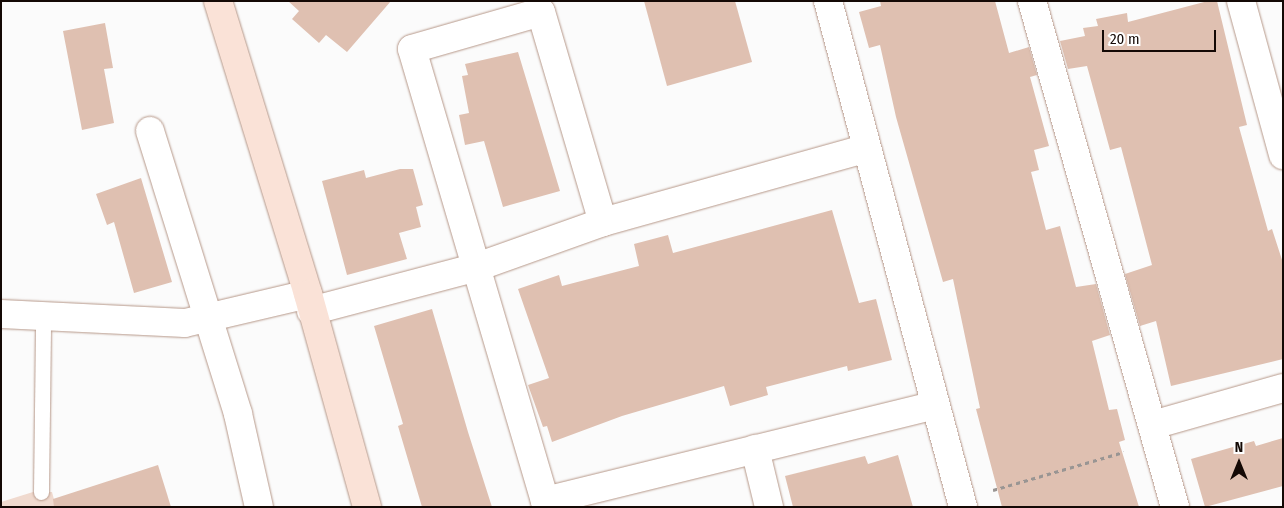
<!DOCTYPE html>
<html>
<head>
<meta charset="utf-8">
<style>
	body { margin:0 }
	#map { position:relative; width:1284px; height:508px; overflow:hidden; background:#fbfbfb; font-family:"Fira Sans Condensed",sans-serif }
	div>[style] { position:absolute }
	.green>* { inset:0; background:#f0dacf }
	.building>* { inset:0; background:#dfc0b1 }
	.path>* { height:3px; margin-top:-1.5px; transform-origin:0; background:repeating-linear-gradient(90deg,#999593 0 4px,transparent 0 8px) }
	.roads { filter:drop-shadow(0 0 1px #b69889) drop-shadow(0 0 1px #b69889) }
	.lane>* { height:15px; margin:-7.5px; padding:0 7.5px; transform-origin:7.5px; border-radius:7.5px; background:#fff }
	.street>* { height:28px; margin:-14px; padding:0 14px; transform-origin:14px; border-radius:14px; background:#fff }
	.secondary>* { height:28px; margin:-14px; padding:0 14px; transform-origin:14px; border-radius:14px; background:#fae2d7 }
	span { translate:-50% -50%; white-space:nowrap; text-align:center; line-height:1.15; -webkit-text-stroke:4px #fff; paint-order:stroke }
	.frame { position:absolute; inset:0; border:2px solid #140905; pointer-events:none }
	.north { position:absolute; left:1214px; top:438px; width:50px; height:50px; -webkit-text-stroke:4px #fff; paint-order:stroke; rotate:0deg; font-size:14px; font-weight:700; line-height:20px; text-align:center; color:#140905 }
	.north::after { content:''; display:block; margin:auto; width:18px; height:22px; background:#140905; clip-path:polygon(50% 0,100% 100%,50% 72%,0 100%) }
	.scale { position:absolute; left:1102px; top:30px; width:114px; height:22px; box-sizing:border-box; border:2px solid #140905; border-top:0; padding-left:6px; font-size:15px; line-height:18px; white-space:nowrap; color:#140905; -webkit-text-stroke:4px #fff; paint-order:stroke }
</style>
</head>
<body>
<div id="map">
	<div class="green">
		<div style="clip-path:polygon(33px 492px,52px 492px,56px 507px,1px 507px,1px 502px)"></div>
	</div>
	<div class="building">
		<div style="clip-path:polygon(288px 1px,391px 1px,347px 52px,326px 35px,319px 43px,292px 19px,299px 11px)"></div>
		<div style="clip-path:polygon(644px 1px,735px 1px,752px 62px,667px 86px)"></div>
		<div style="clip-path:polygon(880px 1px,995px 1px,1009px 53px,1029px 47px,1037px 75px,1030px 77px,1049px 146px,1034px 150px,1039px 170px,1031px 172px,1046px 230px,1060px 226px,1076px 287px,1096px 284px,1110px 335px,1092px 341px,1109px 410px,1117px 409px,1125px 440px,1119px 442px,1139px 507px,1002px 507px,976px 409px,980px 408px,953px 279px,943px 282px,896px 117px,880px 45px,869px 48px,859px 12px,881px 6px)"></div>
		<div style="clip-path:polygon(1208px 1px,1217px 1px,1247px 125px,1239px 127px,1268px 231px,1272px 229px,1283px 263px,1283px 359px,1171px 386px,1156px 321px,1140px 326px,1125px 274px,1152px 265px,1121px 147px,1110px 150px,1087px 66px,1068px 69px,1060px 41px,1085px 36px,1083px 28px,1098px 26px,1096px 19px,1127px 13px,1128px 22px)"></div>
		<div style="clip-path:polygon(105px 23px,113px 68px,104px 69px,114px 123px,82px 130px,63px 31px)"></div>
		<div style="clip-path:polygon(518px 52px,560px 191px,503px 207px,484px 141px,465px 145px,459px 115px,469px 113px,462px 76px,468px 75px,465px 64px)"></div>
		<div style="clip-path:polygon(400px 169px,413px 169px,423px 205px,416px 207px,421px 227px,399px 233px,407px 259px,347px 275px,322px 181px,364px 170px,366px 178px)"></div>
		<div style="clip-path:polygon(141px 178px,172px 282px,134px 293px,114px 222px,107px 225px,96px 194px)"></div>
		<div style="clip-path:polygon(832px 210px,859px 303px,876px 299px,892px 360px,848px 371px,847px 366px,766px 387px,768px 395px,730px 406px,724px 386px,622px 416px,552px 442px,547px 426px,543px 427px,528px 385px,549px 378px,518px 289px,559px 275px,562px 286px,639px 266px,634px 244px,668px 235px,673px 253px)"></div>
		<div style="clip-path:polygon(432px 309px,468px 432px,492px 507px,422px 507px,398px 426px,403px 424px,374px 326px)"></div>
		<div style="clip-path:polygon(1283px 438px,1283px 486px,1205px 507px,1191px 459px,1254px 441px,1256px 446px)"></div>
		<div style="clip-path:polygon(898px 455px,913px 507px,793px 507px,785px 476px,865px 456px,868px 464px)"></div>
		<div style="clip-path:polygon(158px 465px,171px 507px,54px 507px,53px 499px)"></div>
	</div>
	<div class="path">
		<div style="left:993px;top:490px;width:136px;rotate:-16.2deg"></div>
	</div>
	<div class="roads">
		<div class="lane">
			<div style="left:41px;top:492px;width:176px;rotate:-89.3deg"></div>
		</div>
		<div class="street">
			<div style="left:828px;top:1px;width:524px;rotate:75.06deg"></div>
			<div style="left:1032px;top:1px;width:526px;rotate:74.22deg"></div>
			<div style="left:1241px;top:1px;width:160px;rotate:74.7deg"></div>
			<div style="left:150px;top:131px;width:296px;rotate:72.7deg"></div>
			<div style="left:238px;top:414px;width:95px;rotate:77.3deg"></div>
			<div style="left:311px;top:311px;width:169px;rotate:-14.8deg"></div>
			<div style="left:474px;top:268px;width:137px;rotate:-19.6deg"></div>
			<div style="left:603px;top:222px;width:272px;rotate:-15.6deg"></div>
			<div style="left:1px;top:314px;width:184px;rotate:2.8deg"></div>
			<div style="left:185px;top:323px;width:126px;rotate:-13.3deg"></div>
			<div style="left:1153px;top:425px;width:135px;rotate:-15.9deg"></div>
			<div style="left:755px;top:449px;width:60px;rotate:76.4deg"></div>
			<div style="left:545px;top:501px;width:471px;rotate:-106.4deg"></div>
			<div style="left:412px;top:49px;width:134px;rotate:-16deg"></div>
			<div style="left:541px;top:12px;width:219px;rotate:73.6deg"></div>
			<div style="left:547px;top:507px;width:6px;rotate:-108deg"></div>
			<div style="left:545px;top:501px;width:402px;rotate:-13.8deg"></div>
		</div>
		<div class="secondary">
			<div style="left:218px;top:1px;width:307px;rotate:72.9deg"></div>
			<div style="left:308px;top:294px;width:221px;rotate:74.5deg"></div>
		</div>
	</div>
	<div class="frame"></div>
	<div class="north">N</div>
	<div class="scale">20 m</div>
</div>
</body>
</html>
